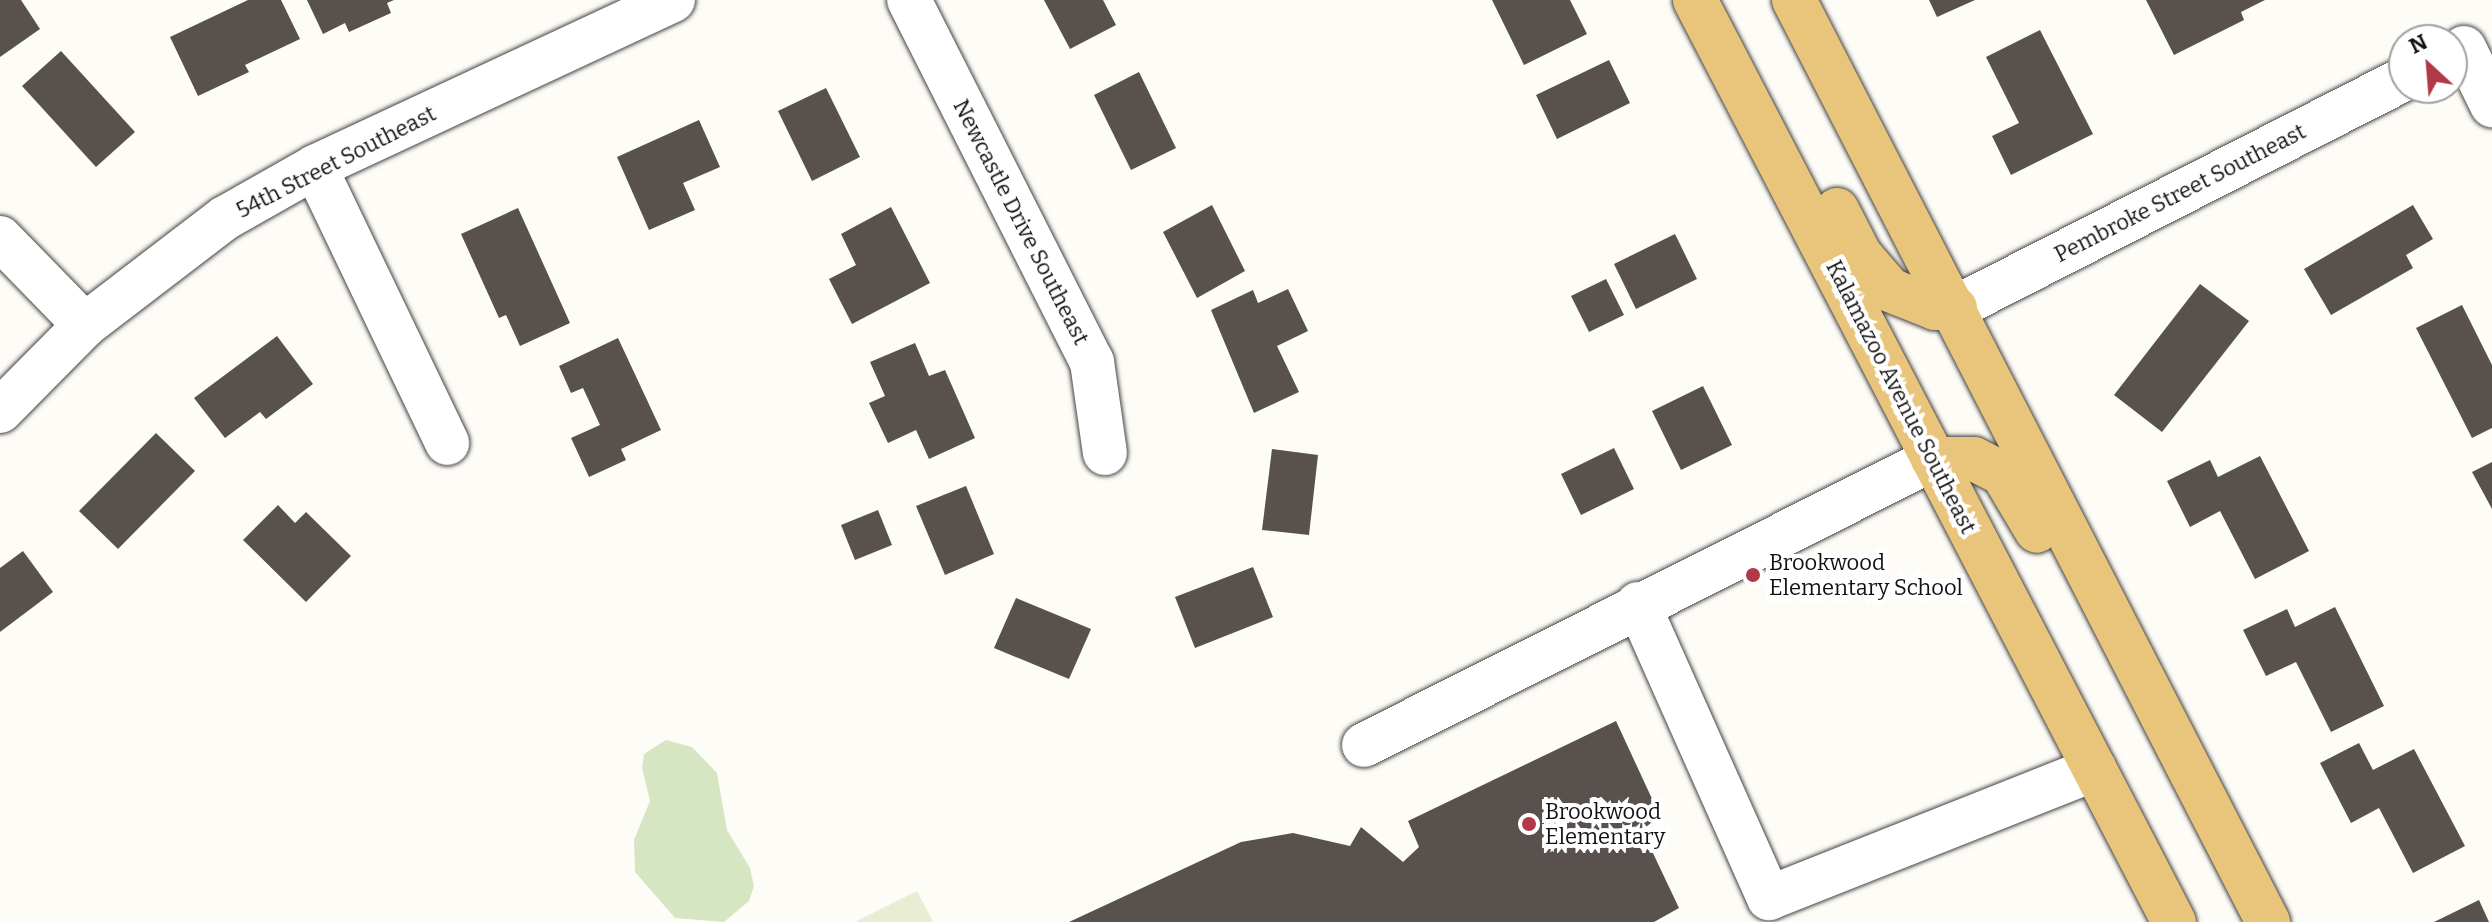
<!DOCTYPE html>
<html>
<head>
<meta charset="utf-8">
<style>
	body { margin:0 }
	#map { position:relative; width:2492px; height:922px; overflow:hidden; background:#fefcf6; font-family:Bitter,serif }
	div>[style] { position:absolute }
	.green>* { inset:0; background:#d7e6c2 }
	.pitch>* { inset:0; background:#e7eed3 }
	.building>* { inset:0; background:#58514e }
	.roads { filter:drop-shadow(0 0 2px #444) drop-shadow(0 0 2px #444) }
	.minor>* { height:44px; margin:-22px; padding:0 22px; transform-origin:22px; border-radius:22px; background:#fff }
	.major>* { height:44px; margin:-22px; padding:0 22px; transform-origin:22px; border-radius:22px; background:#e9c57b }
	.dots>* { width:22px; height:22px; translate:-50% -50%; box-sizing:border-box; border:4px solid #fff; border-radius:50% }
	span { translate:-50% -50%; white-space:nowrap; text-align:center; line-height:1.15; -webkit-text-stroke:8px #fff; paint-order:stroke }
	.street-label { font-size:22px; color:#111 }
	.poi-label { font-size:22px; color:#111 }
	.left { translate:0 -50%; text-align:left }
	.north { position:absolute; left:2388px; top:24px; width:80px; height:80px; box-sizing:border-box; background:#fff; border:2px solid #a0a0a0; border-radius:50%; rotate:334deg; font-size:22px; font-weight:700; line-height:32px; text-align:center; color:#111 }
	.north::after { content:''; display:block; margin:auto; width:28px; height:36px; background:#b13847; clip-path:polygon(50% 0,100% 100%,50% 72%,0 100%) }
</style>
</head>
<body>
<div id="map">
	<div class="green">
		<div style="clip-path:polygon(666px 740px,692px 747px,717px 773px,727px 830px,750px 868px,754px 886px,749px 901px,724px 922px,675px 918px,635px 872px,634px 840px,650px 801px,642px 768px,644px 754px)"></div>
	</div>
	<div class="pitch">
		<div style="clip-path:polygon(917px 891px,933px 922px,855px 922px)"></div>
	</div>
	<div class="building">
		<div style="clip-path:polygon(0 0,21px 0,40px 29px,0 57px)"></div>
		<div style="clip-path:polygon(248px 0,281px 0,300px 39px,245px 65px,249px 72px,198px 96px,170px 37px)"></div>
		<div style="clip-path:polygon(307px 0,394px 0,387px 3px,391px 13px,349px 32px,345px 23px,323px 34px)"></div>
		<div style="clip-path:polygon(1044px 0,1103px 0,1116px 25px,1070px 49px)"></div>
		<div style="clip-path:polygon(1492px 0,1570px 0,1587px 34px,1524px 65px)"></div>
		<div style="clip-path:polygon(1929px 0,1975px 0,1937px 17px)"></div>
		<div style="clip-path:polygon(2146px 0,2265px 0,2241px 12px,2244px 20px,2174px 55px)"></div>
		<div style="clip-path:polygon(2040px 30px,2093px 134px,2011px 175px,1992px 136px,2019px 123px,1986px 57px)"></div>
		<div style="clip-path:polygon(61px 51px,135px 132px,96px 167px,22px 86px)"></div>
		<div style="clip-path:polygon(1609px 60px,1630px 103px,1557px 139px,1536px 95px)"></div>
		<div style="clip-path:polygon(1139px 72px,1176px 148px,1131px 170px,1094px 95px)"></div>
		<div style="clip-path:polygon(826px 88px,860px 157px,812px 181px,778px 111px)"></div>
		<div style="clip-path:polygon(699px 120px,720px 167px,683px 183px,695px 210px,649px 230px,617px 157px)"></div>
		<div style="clip-path:polygon(1212px 205px,1245px 271px,1197px 298px,1163px 232px)"></div>
		<div style="clip-path:polygon(2413px 205px,2433px 239px,2406px 255px,2413px 268px,2331px 315px,2304px 269px)"></div>
		<div style="clip-path:polygon(891px 207px,930px 283px,852px 324px,829px 279px,856px 265px,841px 234px)"></div>
		<div style="clip-path:polygon(518px 208px,570px 323px,520px 346px,506px 315px,499px 318px,461px 234px)"></div>
		<div style="clip-path:polygon(1675px 234px,1697px 279px,1636px 309px,1614px 264px)"></div>
		<div style="clip-path:polygon(1606px 279px,1624px 315px,1589px 332px,1571px 296px)"></div>
		<div style="clip-path:polygon(2200px 284px,2249px 321px,2162px 432px,2114px 395px)"></div>
		<div style="clip-path:polygon(1288px 289px,1308px 331px,1277px 346px,1299px 392px,1254px 413px,1211px 310px,1253px 290px,1258px 303px)"></div>
		<div style="clip-path:polygon(2462px 305px,2492px 365px,2492px 428px,2472px 438px,2416px 328px)"></div>
		<div style="clip-path:polygon(277px 336px,313px 384px,266px 419px,260px 412px,225px 438px,194px 398px)"></div>
		<div style="clip-path:polygon(618px 338px,661px 430px,621px 449px,626px 460px,589px 477px,571px 438px,600px 425px,583px 388px,571px 393px,559px 366px)"></div>
		<div style="clip-path:polygon(915px 343px,929px 376px,945px 370px,975px 438px,929px 459px,916px 430px,888px 443px,869px 403px,885px 396px,870px 362px)"></div>
		<div style="clip-path:polygon(1703px 386px,1732px 445px,1681px 470px,1652px 411px)"></div>
		<div style="clip-path:polygon(156px 433px,195px 471px,118px 549px,79px 511px)"></div>
		<div style="clip-path:polygon(1614px 448px,1634px 489px,1581px 515px,1561px 474px)"></div>
		<div style="clip-path:polygon(1272px 449px,1318px 455px,1309px 535px,1262px 530px)"></div>
		<div style="clip-path:polygon(2260px 456px,2309px 551px,2255px 579px,2220px 511px,2190px 527px,2167px 481px,2210px 460px,2218px 477px)"></div>
		<div style="clip-path:polygon(2492px 462px,2492px 509px,2472px 472px)"></div>
		<div style="clip-path:polygon(966px 486px,994px 554px,945px 575px,916px 506px)"></div>
		<div style="clip-path:polygon(278px 505px,295px 523px,306px 512px,351px 556px,306px 602px,243px 540px)"></div>
		<div style="clip-path:polygon(878px 510px,892px 545px,855px 560px,841px 525px)"></div>
		<div style="clip-path:polygon(23px 551px,53px 592px,0 632px,0 568px)"></div>
		<div style="clip-path:polygon(1253px 567px,1273px 617px,1195px 648px,1175px 597px)"></div>
		<div style="clip-path:polygon(1016px 598px,1091px 629px,1069px 679px,994px 648px)"></div>
		<div style="clip-path:polygon(2335px 607px,2384px 706px,2331px 732px,2296px 662px,2266px 676px,2243px 630px,2287px 609px,2295px 627px)"></div>
		<div style="clip-path:polygon(1616px 721px,1660px 816px,1642px 830px,1679px 908px,1654px 922px,1069px 922px,1241px 842px,1293px 833px,1350px 846px,1361px 827px,1403px 862px,1419px 847px,1408px 821px)"></div>
		<div style="clip-path:polygon(2359px 743px,2373px 770px,2414px 749px,2465px 846px,2413px 873px,2379px 808px,2351px 823px,2320px 763px)"></div>
		<div style="clip-path:polygon(2479px 900px,2489px 922px,2434px 922px)"></div>
	</div>
	<div class="roads">
		<div class="minor">
			<div style="left:909px;top:0;width:406px;rotate:63.2deg"></div>
			<div style="left:1092px;top:362px;width:92px;rotate:81.9deg"></div>
			<div style="left:2464px;top:48px;width:64px;rotate:63.8deg"></div>
			<div style="left:315px;top:167px;width:306px;rotate:64.4deg"></div>
			<div style="left:0;top:238px;width:122px;rotate:45.7deg"></div>
			<div style="left:1955px;top:308px;width:504px;rotate:-27.02deg"></div>
			<div style="left:0;top:411px;width:121px;rotate:-45.3deg"></div>
			<div style="left:85px;top:325px;width:176px;rotate:-37.4deg"></div>
			<div style="left:225px;top:218px;width:103px;rotate:-29.5deg"></div>
			<div style="left:315px;top:167px;width:395px;rotate:-25deg"></div>
			<div style="left:1638px;top:604px;width:322px;rotate:66deg"></div>
			<div style="left:1769px;top:898px;width:350px;rotate:-21.6deg"></div>
			<div style="left:1364px;top:745px;width:637px;rotate:-26.69deg"></div>
		</div>
		<div class="major">
			<div style="left:1695px;top:0;width:1039px;rotate:62.55deg"></div>
			<div style="left:1794px;top:0;width:1037px;rotate:62.79deg"></div>
			<div style="left:1837px;top:210px;width:51px;rotate:62.9deg"></div>
			<div style="left:1860px;top:255px;width:46px;rotate:49.4deg"></div>
			<div style="left:1890px;top:290px;width:48px;rotate:21.8deg"></div>
			<div style="left:1935px;top:308px;width:20px"></div>
			<div style="left:1933px;top:459px;width:41px"></div>
			<div style="left:1974px;top:459px;width:33px;rotate:27deg"></div>
			<div style="left:2003px;top:474px;width:66px;rotate:59.2deg"></div>
		</div>
	</div>
	<div class="dots">
		<div style="left:1753px;top:575px;background:#b13847"></div>
		<div style="left:1529px;top:824px;background:#b13847"></div>
	</div>
	<div class="street-label">
		<span style="left:336px;top:162px;rotate:-27deg">54th Street Southeast</span>
		<span style="left:2180px;top:193px;rotate:-27deg">Pembroke Street Southeast</span>
		<span style="left:1021px;top:222px;rotate:63deg">Newcastle Drive Southeast</span>
		<span style="left:1901px;top:397px;rotate:63deg">Kalamazoo Avenue Southeast</span>
	</div>
	<div class="poi-label">
		<span class="left" style="left:1769px;top:575px">Brookwood<br>Elementary School</span>
		<span class="left" style="left:1545px;top:824px">Brookwood<br>Elementary</span>
	</div>
	<div class="north">N</div>
</div>
</body>
</html>
